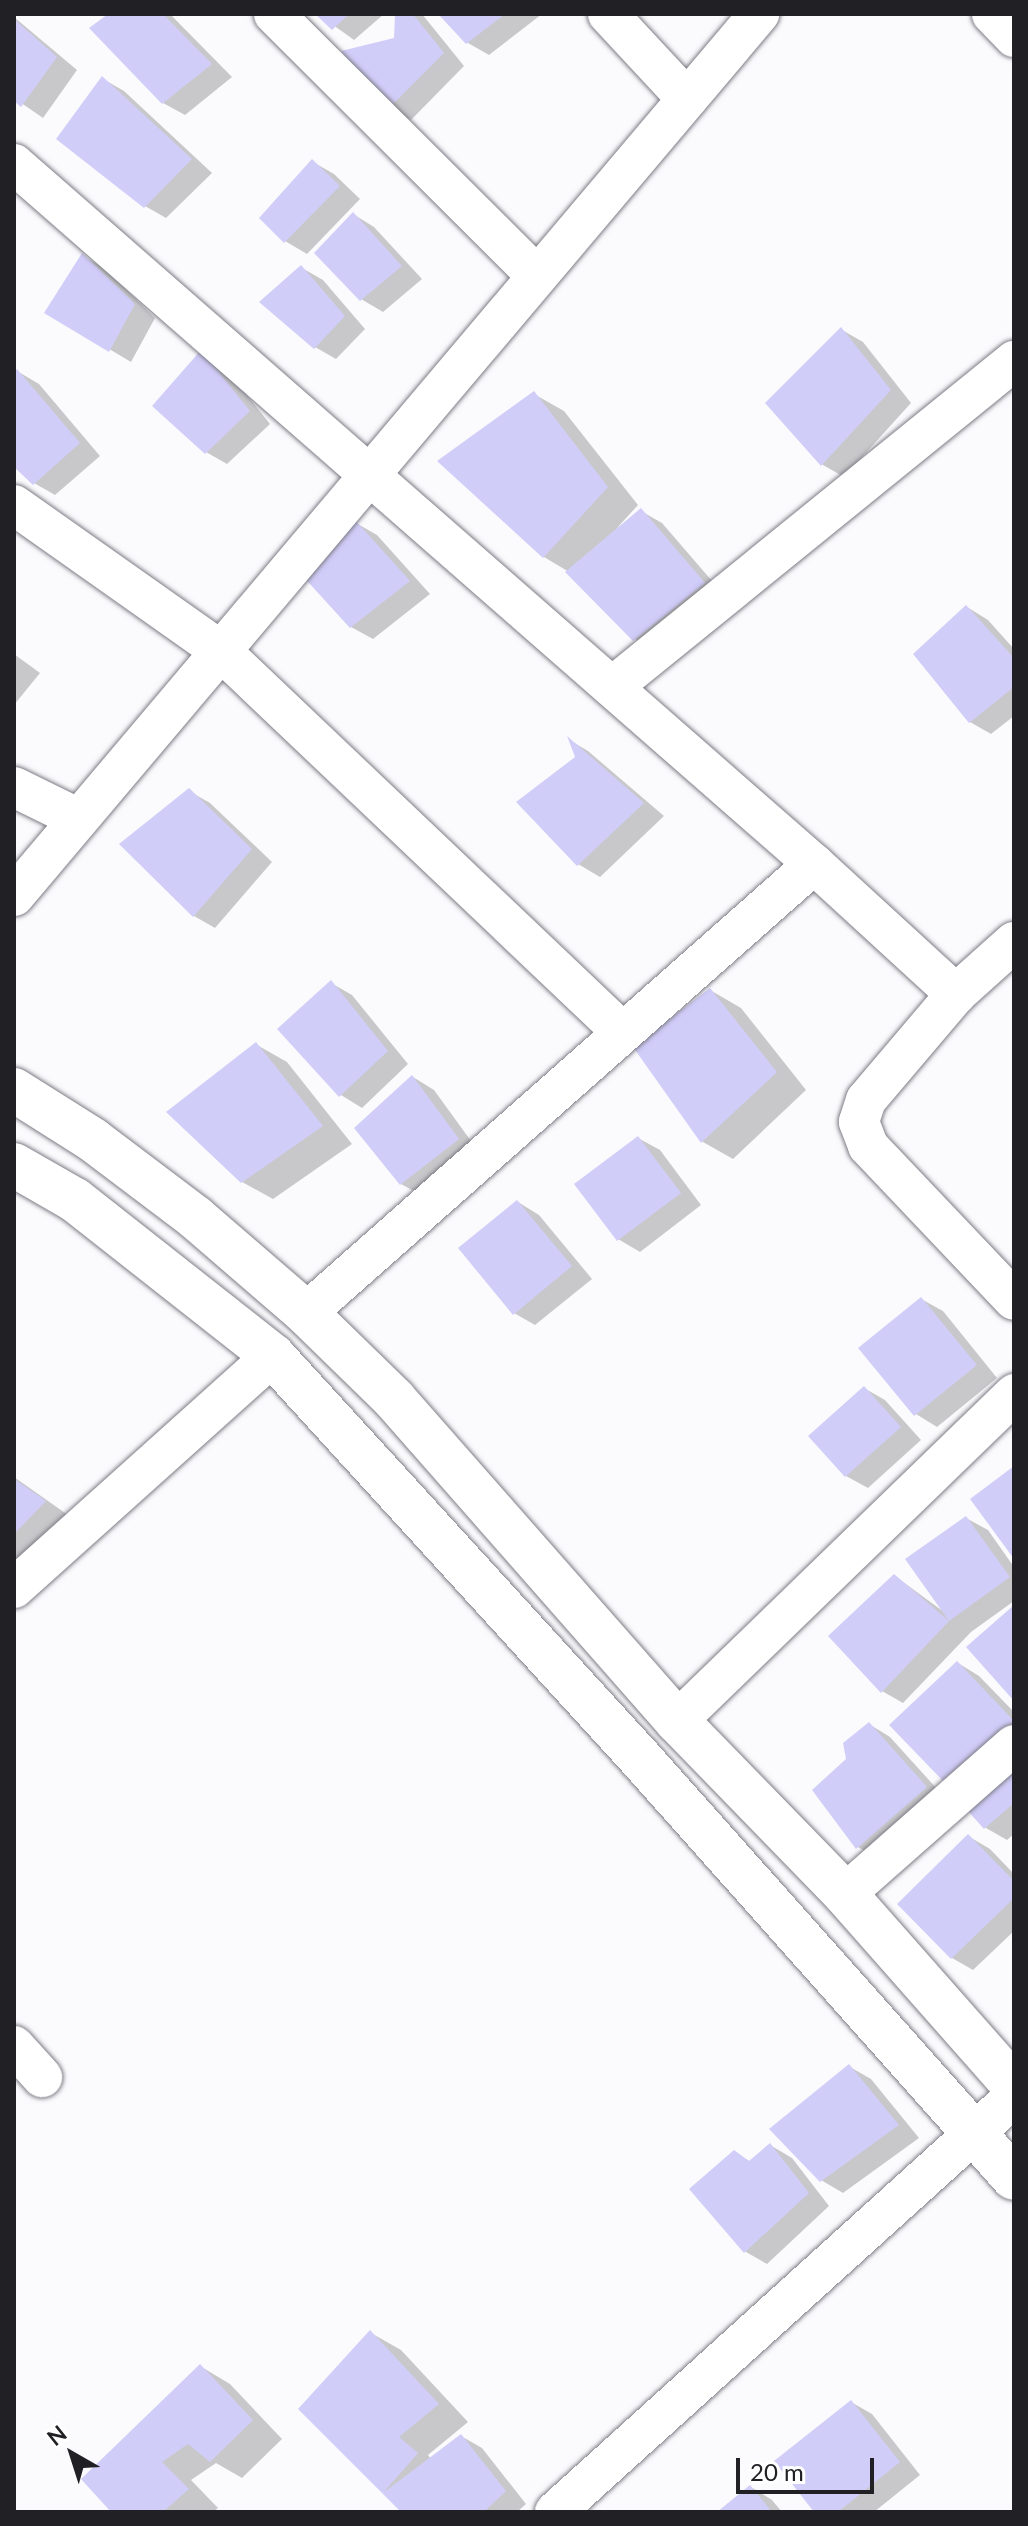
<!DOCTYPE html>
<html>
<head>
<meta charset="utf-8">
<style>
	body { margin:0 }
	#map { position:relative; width:1028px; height:2526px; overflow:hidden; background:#fbfbfd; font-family:Lato,sans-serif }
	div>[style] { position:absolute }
	.shadow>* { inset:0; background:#0003 }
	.building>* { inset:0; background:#d1cdf9 }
	.roads { filter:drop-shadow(0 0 2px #7d7c86) drop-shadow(0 0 2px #7d7c86) }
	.minor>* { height:40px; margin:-20px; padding:0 20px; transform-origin:20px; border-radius:20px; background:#fff }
	.tertiary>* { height:44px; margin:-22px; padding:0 22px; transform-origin:22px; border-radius:22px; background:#fff }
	span { translate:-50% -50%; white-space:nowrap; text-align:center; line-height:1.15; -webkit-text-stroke:6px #fff; paint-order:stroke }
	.frame { position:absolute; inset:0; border:16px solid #212125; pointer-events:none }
	.north { position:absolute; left:32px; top:2414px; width:80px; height:80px; -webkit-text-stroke:6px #fff; paint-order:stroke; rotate:321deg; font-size:22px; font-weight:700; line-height:32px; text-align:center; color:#212125 }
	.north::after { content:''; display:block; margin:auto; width:28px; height:36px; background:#212125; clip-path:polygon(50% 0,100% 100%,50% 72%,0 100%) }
	.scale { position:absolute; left:736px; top:2458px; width:138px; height:36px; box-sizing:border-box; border:4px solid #212125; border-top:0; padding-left:10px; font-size:24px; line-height:28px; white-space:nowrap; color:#212125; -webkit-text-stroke:6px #fff; paint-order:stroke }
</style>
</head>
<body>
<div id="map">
	<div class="shadow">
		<div style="clip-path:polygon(111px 14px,170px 14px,232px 77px,185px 115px,163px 103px)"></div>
		<div style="clip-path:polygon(318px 14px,384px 14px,354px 40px)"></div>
		<div style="clip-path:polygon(397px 14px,422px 14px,464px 66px,411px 120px,390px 108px)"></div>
		<div style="clip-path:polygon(441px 14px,542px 14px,489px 55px,468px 43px)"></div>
		<div style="clip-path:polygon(14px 17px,77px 70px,43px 118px,14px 98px)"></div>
		<div style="clip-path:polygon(103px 79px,124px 91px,212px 173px,166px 218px,145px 206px)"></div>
		<div style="clip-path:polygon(313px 162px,334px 174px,360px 199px,307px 254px,285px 241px)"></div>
		<div style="clip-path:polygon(353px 214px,374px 227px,422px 279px,383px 312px,361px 299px)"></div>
		<div style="clip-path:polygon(83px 256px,104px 268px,155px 318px,131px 362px,47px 312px)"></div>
		<div style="clip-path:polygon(302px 268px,323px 280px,365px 329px,336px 359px,315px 347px)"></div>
		<div style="clip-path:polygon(842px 330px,863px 342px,911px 403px,844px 477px,823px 465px,767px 403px)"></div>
		<div style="clip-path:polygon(202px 353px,223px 365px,270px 424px,227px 464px,206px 452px)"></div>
		<div style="clip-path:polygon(17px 371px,39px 384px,100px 456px,55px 495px,34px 483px,14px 465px,14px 374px)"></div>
		<div style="clip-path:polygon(534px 394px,564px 411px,638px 505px,617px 528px,641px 511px,662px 523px,725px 596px,656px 652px,635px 639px,569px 572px,544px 557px)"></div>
		<div style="clip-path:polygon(356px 523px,377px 535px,430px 594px,373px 639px,351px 627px)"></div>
		<div style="clip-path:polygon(967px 607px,988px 620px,1014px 649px,1014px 716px,991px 734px,970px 722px)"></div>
		<div style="clip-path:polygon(14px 654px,40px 673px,14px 705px)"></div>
		<div style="clip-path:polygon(571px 741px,588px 751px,664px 816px,600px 877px,578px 864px,577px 758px)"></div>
		<div style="clip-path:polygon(189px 791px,210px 803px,272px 862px,215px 928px,194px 916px)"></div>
		<div style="clip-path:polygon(331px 983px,352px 995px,408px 1064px,362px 1108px,341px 1095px)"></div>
		<div style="clip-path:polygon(710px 990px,741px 1008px,806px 1090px,733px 1159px,703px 1142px,636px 1048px)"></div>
		<div style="clip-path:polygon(257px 1045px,287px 1062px,352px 1144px,273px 1199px,242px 1182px)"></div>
		<div style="clip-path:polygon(413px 1077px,434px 1090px,479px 1152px,423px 1196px,401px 1184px)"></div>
		<div style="clip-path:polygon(638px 1138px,660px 1150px,701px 1205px,640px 1252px,618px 1239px)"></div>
		<div style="clip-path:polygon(518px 1202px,539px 1215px,592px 1279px,535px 1325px,514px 1313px)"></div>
		<div style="clip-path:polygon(921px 1299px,943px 1311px,997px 1378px,937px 1427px,916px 1414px)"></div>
		<div style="clip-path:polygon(864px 1388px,885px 1400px,921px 1440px,868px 1488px,846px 1476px)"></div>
		<div style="clip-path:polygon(14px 1477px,75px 1520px,14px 1582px)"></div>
		<div style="clip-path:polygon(966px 1518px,988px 1530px,1014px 1567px,1014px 1601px,971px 1632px,903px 1703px,882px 1691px,895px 1576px,944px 1612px)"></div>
		<div style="clip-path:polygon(958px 1663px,979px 1676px,1014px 1712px,1014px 1834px,1007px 1840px,986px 1828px,964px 1803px)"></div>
		<div style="clip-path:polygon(869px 1724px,890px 1737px,947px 1800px,879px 1859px,858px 1847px,848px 1760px)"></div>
		<div style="clip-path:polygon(968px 1836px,990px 1849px,1014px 1874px,1014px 1931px,973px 1970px,952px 1958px)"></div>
		<div style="clip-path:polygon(850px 2067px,871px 2079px,919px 2138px,843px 2193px,821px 2180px)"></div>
		<div style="clip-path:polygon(770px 2145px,792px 2158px,829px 2206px,767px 2264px,746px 2252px,692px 2189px,734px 2152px,751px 2162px)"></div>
		<div style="clip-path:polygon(371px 2333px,401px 2350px,468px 2422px,428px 2455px,431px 2459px,461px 2436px,482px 2448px,526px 2504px,517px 2512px,404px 2512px,384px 2492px)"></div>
		<div style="clip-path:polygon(200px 2366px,230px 2384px,282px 2439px,242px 2478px,216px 2463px,191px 2480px,218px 2508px,213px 2512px,114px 2512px)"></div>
		<div style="clip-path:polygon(851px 2402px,872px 2414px,920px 2475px,874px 2512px,817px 2512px)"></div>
		<div style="clip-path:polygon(751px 2487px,772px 2500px,782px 2512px,720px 2512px)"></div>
	</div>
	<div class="building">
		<div style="clip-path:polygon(108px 14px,163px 14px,212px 64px,162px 104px,89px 28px)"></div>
		<div style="clip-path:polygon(315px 14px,349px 14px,332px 30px)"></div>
		<div style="clip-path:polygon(395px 14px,413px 14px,444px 53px,388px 109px,341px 51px,394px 38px)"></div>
		<div style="clip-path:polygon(438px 14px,505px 14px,466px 44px)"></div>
		<div style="clip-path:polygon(14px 19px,57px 57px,21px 107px,14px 101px)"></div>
		<div style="clip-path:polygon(102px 76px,192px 159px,144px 208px,56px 139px)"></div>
		<div style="clip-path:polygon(312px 159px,340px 186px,284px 243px,259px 218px)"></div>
		<div style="clip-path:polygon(353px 212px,402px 266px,360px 301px,314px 253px)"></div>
		<div style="clip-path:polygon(82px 253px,135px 304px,109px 352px,44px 313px)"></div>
		<div style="clip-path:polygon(301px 265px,345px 316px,314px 349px,259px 302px)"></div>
		<div style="clip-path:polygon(841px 327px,891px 390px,821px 466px,765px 403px)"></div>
		<div style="clip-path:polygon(201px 350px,250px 411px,205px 454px,152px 406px)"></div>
		<div style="clip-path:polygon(17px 369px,80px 443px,33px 485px,14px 467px,14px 372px)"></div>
		<div style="clip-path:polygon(534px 391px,608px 487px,543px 558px,437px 461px)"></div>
		<div style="clip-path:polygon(641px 508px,705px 583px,633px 641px,565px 572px)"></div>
		<div style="clip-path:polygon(356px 521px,410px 581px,350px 628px,299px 572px)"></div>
		<div style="clip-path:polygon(966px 605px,1014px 658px,1014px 687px,969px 723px,913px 654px)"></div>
		<div style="clip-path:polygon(567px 736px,644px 803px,577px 866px,516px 802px,575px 757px)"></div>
		<div style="clip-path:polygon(189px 788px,252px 849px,193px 917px,119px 844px)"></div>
		<div style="clip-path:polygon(331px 980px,388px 1051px,339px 1097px,277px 1029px)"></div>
		<div style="clip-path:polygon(710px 988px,777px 1072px,701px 1143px,633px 1047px)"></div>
		<div style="clip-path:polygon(256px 1042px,323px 1126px,241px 1183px,166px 1112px)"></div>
		<div style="clip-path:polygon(412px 1075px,459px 1139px,400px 1185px,354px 1128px)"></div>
		<div style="clip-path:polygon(638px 1136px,681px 1193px,617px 1241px,574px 1184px)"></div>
		<div style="clip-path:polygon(517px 1200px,572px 1266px,513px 1315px,458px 1248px)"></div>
		<div style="clip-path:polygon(921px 1297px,977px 1365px,914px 1416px,858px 1348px)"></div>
		<div style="clip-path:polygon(864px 1386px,901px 1427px,845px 1477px,808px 1436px)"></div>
		<div style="clip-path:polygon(1014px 1466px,1014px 1559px,970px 1499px)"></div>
		<div style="clip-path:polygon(14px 1479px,46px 1501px,14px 1534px)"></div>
		<div style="clip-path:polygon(966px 1516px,1010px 1577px,949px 1621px,905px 1559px)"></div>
		<div style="clip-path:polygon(894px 1574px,949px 1621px,881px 1693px,828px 1636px)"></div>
		<div style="clip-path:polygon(1014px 1605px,1014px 1701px,966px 1647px)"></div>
		<div style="clip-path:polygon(957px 1661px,1014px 1721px,947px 1785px,889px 1725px)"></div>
		<div style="clip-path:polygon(869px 1722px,927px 1787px,856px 1849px,812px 1790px,846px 1759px,843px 1743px)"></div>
		<div style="clip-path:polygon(1014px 1757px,1014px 1803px,984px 1829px,961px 1803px)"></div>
		<div style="clip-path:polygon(968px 1834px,1014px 1881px,1014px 1898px,951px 1959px,897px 1904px)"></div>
		<div style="clip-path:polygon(849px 2064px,899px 2125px,820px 2182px,769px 2129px)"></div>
		<div style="clip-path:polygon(770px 2143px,809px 2193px,744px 2253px,689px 2189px,734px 2150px,749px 2161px)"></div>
		<div style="clip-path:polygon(370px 2330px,439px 2404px,399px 2437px,418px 2453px,383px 2493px,461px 2434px,506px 2491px,484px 2512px,401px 2512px,298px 2409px)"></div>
		<div style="clip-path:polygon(200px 2364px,253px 2420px,210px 2462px,188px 2444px,162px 2462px,189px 2489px,163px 2512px,111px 2512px,81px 2479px)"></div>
		<div style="clip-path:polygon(851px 2400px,900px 2462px,838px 2512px,814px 2512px,774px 2461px)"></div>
		<div style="clip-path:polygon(750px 2485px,772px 2512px,717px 2512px)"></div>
	</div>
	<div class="roads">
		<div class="minor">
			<div style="left:274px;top:14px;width:371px;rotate:44.9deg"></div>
			<div style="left:608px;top:14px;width:116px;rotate:47.1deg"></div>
			<div style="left:992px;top:14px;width:32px;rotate:46deg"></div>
			<div style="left:14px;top:164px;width:1063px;rotate:41.19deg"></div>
			<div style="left:14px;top:505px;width:253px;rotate:35.2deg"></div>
			<div style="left:221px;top:651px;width:553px;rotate:43.53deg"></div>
			<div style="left:612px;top:687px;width:518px;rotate:-39.04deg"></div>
			<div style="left:14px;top:787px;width:72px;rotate:26.2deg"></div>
			<div style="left:14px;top:896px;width:1155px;rotate:-49.81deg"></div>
			<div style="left:956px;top:994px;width:139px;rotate:130.3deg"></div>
			<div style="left:866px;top:1100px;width:23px;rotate:108deg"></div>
			<div style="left:859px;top:1122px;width:26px;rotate:69deg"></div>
			<div style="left:868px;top:1146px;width:212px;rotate:46.5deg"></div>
			<div style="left:306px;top:1313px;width:678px;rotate:-41.47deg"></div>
			<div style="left:814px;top:864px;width:193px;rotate:42.5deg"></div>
			<div style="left:956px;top:994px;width:78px;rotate:-41.9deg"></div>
			<div style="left:14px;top:1588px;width:348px;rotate:-41.9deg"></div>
			<div style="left:677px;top:1721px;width:470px;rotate:-44.1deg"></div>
			<div style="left:845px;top:1894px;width:225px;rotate:-41.4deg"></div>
			<div style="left:14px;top:2046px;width:42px;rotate:47.9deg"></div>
			<div style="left:555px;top:2512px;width:619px;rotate:-42.12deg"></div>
		</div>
		<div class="tertiary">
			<div style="left:14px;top:1090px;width:93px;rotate:32.3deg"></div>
			<div style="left:93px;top:1140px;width:129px;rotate:37.1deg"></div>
			<div style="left:196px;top:1218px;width:145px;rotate:40.8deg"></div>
			<div style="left:306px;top:1313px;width:123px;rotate:44.3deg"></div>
			<div style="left:394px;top:1399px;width:429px;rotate:48.7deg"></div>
			<div style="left:677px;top:1721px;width:241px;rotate:45.8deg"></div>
			<div style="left:845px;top:1894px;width:256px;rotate:48.6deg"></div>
			<div style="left:14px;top:1165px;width:70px;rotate:29.8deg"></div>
			<div style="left:75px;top:1200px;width:252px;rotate:38.2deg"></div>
			<div style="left:273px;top:1356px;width:544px;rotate:47.61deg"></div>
			<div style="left:640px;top:1758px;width:562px;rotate:48.32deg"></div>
		</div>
	</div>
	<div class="frame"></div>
	<div class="north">N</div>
	<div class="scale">20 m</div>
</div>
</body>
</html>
